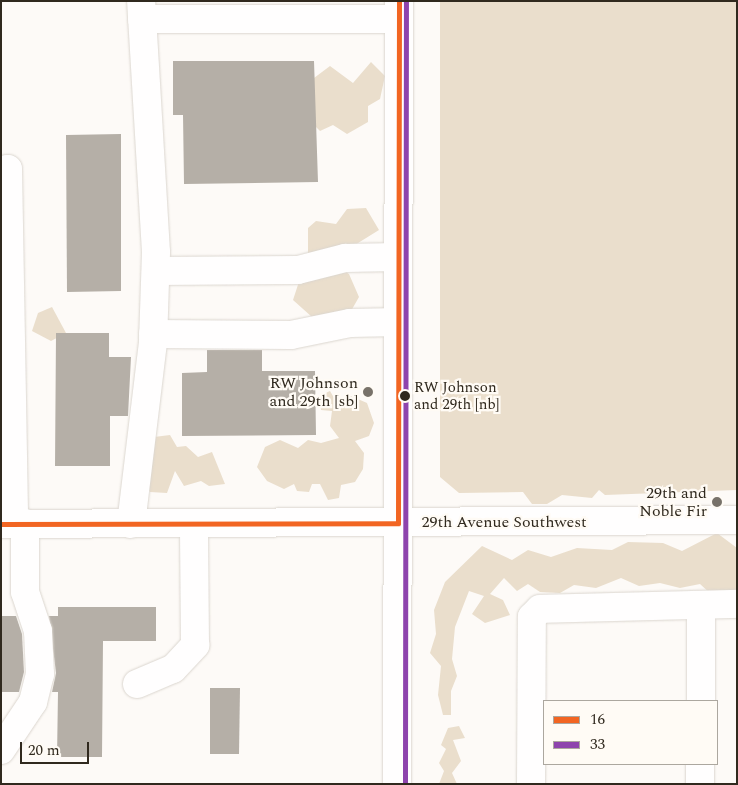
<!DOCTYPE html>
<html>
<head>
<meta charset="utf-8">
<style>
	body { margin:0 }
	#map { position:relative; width:738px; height:785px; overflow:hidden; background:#fdfaf7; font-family:Spectral,serif }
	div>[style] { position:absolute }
	.green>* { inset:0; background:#eadecc }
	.building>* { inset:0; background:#b5afa7 }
	.roads { filter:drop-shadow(0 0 1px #dbd6cf) drop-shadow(0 0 1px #dbd6cf) }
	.minor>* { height:28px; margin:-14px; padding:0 14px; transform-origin:14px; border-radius:14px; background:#fffefe }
	.bus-1>* { height:5px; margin:-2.5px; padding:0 2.5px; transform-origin:2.5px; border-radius:2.5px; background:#f26522 }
	.bus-2>* { height:5px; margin:-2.5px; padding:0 2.5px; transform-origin:2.5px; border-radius:2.5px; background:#8e44ad }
	.dots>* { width:14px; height:14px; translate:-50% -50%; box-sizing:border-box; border:2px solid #fffbf5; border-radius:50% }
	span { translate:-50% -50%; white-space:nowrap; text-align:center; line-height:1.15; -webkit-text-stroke:4.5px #fffbf5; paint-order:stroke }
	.bus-label { font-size:15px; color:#30291e }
	.left { translate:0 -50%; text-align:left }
	.poi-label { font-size:16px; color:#30291e }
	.right { translate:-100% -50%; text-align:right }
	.street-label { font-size:16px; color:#30291e }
	.frame { position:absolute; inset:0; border:2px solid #30291e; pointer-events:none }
	.legend { position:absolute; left:543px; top:700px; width:175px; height:65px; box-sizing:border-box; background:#fffbf5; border:1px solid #aca79f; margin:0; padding:6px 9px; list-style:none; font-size:15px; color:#30291e }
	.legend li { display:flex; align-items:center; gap:10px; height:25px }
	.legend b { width:25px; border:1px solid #aca79f }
	.scale { position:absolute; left:20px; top:742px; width:69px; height:22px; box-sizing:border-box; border:2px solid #30291e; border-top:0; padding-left:6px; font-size:15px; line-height:18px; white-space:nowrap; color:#30291e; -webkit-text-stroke:4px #fffbf5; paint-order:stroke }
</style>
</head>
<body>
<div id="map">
	<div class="green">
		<div style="clip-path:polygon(440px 1px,737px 1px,737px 490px,605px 495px,599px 490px,592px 498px,562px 495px,547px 504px,532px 504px,523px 492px,459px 493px,440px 477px)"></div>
		<div style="clip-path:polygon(371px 62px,385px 76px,380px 99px,368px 106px,368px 122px,347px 134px,333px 125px,320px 131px,304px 115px,306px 84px,330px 66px,353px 83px)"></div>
		<div style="clip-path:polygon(366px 208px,379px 230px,329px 261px,349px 274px,359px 297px,347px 318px,312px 317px,293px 300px,308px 254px,308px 228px,316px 221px,336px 224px,347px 209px)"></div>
		<div style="clip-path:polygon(52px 307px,66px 333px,51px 341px,32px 331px,38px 313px)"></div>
		<div style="clip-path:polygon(330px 391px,337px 403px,351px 396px,367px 403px,374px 423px,369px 436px,355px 441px,364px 453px,363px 469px,355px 482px,341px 485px,339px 498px,328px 500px,320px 484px,312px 484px,309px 492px,297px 491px,294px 484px,284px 489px,267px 481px,257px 467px,265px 447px,280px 440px,298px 448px,308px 440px,321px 443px,339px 438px,330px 426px,332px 411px,321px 410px,319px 396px)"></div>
		<div style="clip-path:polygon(170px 435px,177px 447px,186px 446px,198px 457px,212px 452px,225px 484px,209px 486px,201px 481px,184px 486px,175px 471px,167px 493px,150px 492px,143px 481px,154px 437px)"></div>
		<div style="clip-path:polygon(717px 533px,737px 548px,737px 603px,724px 606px,700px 584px,680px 588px,660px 583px,639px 586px,621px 578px,596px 588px,574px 585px,560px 593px,540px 592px,528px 584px,517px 591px,504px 578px,490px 594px,503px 600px,510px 615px,485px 623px,472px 614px,484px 596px,469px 591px,455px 627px,452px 659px,457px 676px,451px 691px,451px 715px,443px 715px,438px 695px,441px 666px,430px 653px,436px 634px,434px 610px,445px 582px,482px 546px,512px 560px,528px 550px,551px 557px,577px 548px,612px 550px,628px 542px,663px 543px,682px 551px)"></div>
		<div style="clip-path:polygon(459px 726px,465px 738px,453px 740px,461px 761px,452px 773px,457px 784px,439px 784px,444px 771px,439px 763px,446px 749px,441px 745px,448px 728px)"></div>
	</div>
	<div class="building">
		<div style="clip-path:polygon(173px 61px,314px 61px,318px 182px,184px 184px,183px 115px,173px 115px)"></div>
		<div style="clip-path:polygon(121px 134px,121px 291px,67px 292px,66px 135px)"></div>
		<div style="clip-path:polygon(56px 333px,109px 333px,109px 357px,131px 357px,128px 416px,110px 416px,110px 466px,55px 466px)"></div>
		<div style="clip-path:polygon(207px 350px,262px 350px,262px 371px,315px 371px,316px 435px,182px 436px,182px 373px,207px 372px)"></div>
		<div style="clip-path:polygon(58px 607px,156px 607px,156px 641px,103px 641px,102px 757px,57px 757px,58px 692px,52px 692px,56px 673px,49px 616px,58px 616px)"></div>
		<div style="clip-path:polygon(1px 616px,16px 616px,22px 634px,24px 672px,19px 692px,1px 692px)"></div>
		<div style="clip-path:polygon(210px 688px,240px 688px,239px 754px,210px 754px)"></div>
	</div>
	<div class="roads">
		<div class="minor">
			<div style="left:142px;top:19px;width:257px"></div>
			<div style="left:1px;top:170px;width:7px;rotate:-8deg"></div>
			<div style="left:8px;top:169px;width:354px;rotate:89deg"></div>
			<div style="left:156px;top:271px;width:142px;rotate:-0.4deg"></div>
			<div style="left:298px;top:270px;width:49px;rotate:-14.3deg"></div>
			<div style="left:345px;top:258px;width:53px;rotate:-1.1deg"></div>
			<div style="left:153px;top:334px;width:138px;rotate:0.4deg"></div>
			<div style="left:291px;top:335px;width:60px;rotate:-11.5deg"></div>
			<div style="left:350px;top:323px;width:48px;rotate:-1.2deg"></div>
			<div style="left:1px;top:524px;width:736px;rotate:-0.31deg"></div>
			<div style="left:131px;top:524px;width:183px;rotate:-83.1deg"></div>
			<div style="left:153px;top:342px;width:90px;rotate:-88.1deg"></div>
			<div style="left:156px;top:252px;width:251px;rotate:-93.4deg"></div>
			<div style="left:137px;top:684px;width:39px;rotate:-23deg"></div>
			<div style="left:173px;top:669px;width:33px;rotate:-47deg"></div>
			<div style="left:195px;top:645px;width:121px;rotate:-90.5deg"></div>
			<div style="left:701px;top:701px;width:96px;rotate:-90deg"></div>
			<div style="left:1px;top:750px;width:58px;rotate:-56.3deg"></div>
			<div style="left:33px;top:702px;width:29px;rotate:-76deg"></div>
			<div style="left:40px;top:674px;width:43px;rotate:-92.7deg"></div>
			<div style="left:38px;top:631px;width:41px;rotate:-108.4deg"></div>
			<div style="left:25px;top:592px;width:69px;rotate:-90deg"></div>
			<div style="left:397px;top:784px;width:783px;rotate:-89.85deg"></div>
			<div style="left:531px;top:784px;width:167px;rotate:-89.7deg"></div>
			<div style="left:532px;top:617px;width:11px;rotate:-45deg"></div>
			<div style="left:540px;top:609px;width:197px;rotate:-1.5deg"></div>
			<div style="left:700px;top:784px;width:20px;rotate:-90deg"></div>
		</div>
	</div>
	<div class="bus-1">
		<div style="left:1px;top:524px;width:397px;rotate:-0.1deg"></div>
		<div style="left:398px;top:523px;width:522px;rotate:-89.89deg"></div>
	</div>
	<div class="bus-2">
		<div style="left:405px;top:784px;width:783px;rotate:-89.93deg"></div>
	</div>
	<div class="dots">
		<div style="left:368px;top:392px;background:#78726a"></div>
		<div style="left:405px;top:396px;background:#30291e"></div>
		<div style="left:717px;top:502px;background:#78726a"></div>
	</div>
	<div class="bus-label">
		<span class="left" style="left:414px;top:396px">RW Johnson<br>and 29th [nb]</span>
	</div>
	<div class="poi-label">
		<span class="right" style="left:358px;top:392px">RW Johnson<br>and 29th [sb]</span>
		<span class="right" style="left:707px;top:502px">29th and<br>Noble Fir</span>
	</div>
	<div class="street-label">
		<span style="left:504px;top:522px">29th Avenue Southwest</span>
	</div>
	<div class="frame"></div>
	<ul class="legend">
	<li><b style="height:6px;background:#f26522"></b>16</li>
	<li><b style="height:6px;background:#8e44ad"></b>33</li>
	</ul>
	<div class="scale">20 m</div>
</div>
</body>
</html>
